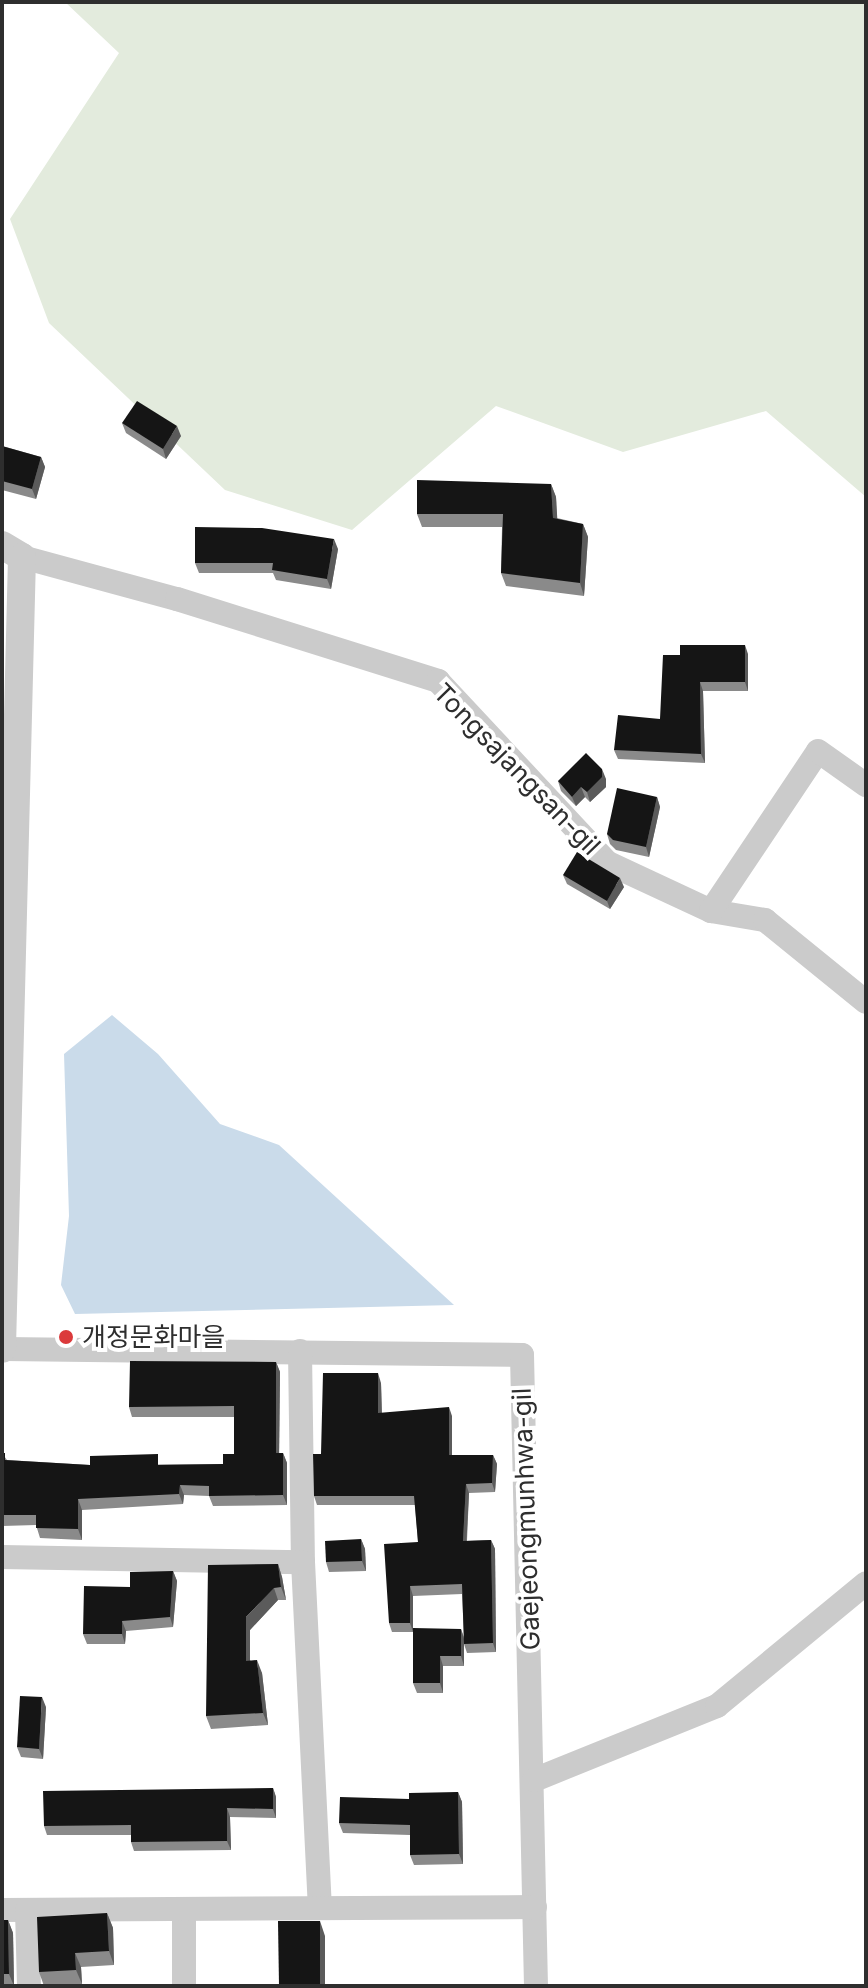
<!DOCTYPE html>
<html>
<head>
<meta charset="utf-8">
<style>
	body { margin:0 }
	#map { position:relative; width:868px; height:1988px; overflow:hidden; background:#fff; font-family:Inter,"Noto Sans KR",sans-serif }
	div>[style] { position:absolute }
	.green>* { inset:0; background:#e3ebdd }
	.water>* { inset:0; background:#cadbea }
	.minor>* { height:24px; margin:-12px; padding:0 12px; transform-origin:12px; border-radius:12px; background:#cbcbcb }
	.tertiary>* { height:28px; margin:-14px; padding:0 14px; transform-origin:14px; border-radius:14px; background:#cbcbcb }
	.wall>* { inset:0; background:#8a8a8a }
	.shaded-wall>* { inset:0; background:#5b5b5b }
	.building>* { inset:0; background:#151515 }
	.dots>* { width:22px; height:22px; translate:-50% -50%; box-sizing:border-box; border:4px solid #fff; border-radius:50% }
	span { translate:-50% -50%; white-space:nowrap; text-align:center; line-height:1.15; -webkit-text-stroke:8px #fff; paint-order:stroke }
	.street-label { font-size:26px; color:#2e2e2e }
	.poi-label { font-size:26px; color:#2e2e2e }
	.left { translate:0 -50%; text-align:left }
	.frame { position:absolute; inset:0; border:4px solid #2e2e2e; pointer-events:none }
</style>
</head>
<body>
<div id="map">
	<div class="green">
		<div style="clip-path:polygon(65px 2px,866px 2px,866px 497px,766px 411px,623px 452px,496px 406px,352px 530px,225px 490px,49px 323px,10px 219px,119px 53px)"></div>
	</div>
	<div class="water">
		<div style="clip-path:polygon(112px 1015px,158px 1054px,220px 1124px,279px 1145px,454px 1305px,75px 1314px,61px 1285px,69px 1216px,64px 1054px)"></div>
	</div>
	<div class="minor">
		<div style="left:22px;top:557px;width:161px;rotate:15.2deg"></div>
		<div style="left:177px;top:599px;width:274px;rotate:17.4deg"></div>
		<div style="left:438px;top:681px;width:249px;rotate:47deg"></div>
		<div style="left:608px;top:863px;width:114px;rotate:25deg"></div>
		<div style="left:711px;top:911px;width:55px;rotate:9.5deg"></div>
		<div style="left:765px;top:920px;width:130px;rotate:39.1deg"></div>
		<div style="left:711px;top:911px;width:192px;rotate:-56.2deg"></div>
		<div style="left:818px;top:751px;width:59px;rotate:35.3deg"></div>
		<div style="left:4px;top:1349px;width:518px;rotate:0.66deg"></div>
		<div style="left:522px;top:1355px;width:631px;rotate:88.73deg"></div>
		<div style="left:300px;top:1351px;width:211px;rotate:89.2deg"></div>
		<div style="left:303px;top:1562px;width:346px;rotate:87.2deg"></div>
		<div style="left:2px;top:1557px;width:301px;rotate:1deg"></div>
		<div style="left:534px;top:1780px;width:197px;rotate:-22deg"></div>
		<div style="left:717px;top:1706px;width:193px;rotate:-39.5deg"></div>
		<div style="left:184px;top:1909px;width:77px;rotate:90deg"></div>
		<div style="left:2px;top:1910px;width:533px;rotate:-0.32deg"></div>
		<div style="left:27px;top:1910px;width:76px;rotate:88.5deg"></div>
	</div>
	<div class="tertiary">
		<div style="left:2px;top:545px;width:23px;rotate:31deg"></div>
		<div style="left:22px;top:557px;width:792px;rotate:91.45deg"></div>
	</div>
	<div class="wall">
		<div style="clip-path:polygon(122px 423px,181px 436px,166px 459px,126px 433px)"></div>
		<div style="clip-path:polygon(2px 446px,41px 457px,45px 467px,36px 499px,2px 490px)"></div>
		<div style="clip-path:polygon(551px 484px,556px 497px,557px 518px,583px 524px,588px 537px,584px 596px,506px 586px,501px 573px,502px 527px,422px 527px,417px 514px)"></div>
		<div style="clip-path:polygon(338px 549px,331px 589px,276px 580px,273px 573px,199px 573px,195px 563px)"></div>
		<div style="clip-path:polygon(748px 654px,748px 691px,703px 691px,705px 763px,618px 759px,614px 750px,660px 719px,680px 655px)"></div>
		<div style="clip-path:polygon(606px 779px,606px 787px,590px 802px,585px 797px,576px 806px,561px 791px,558px 781px)"></div>
		<div style="clip-path:polygon(657px 797px,660px 807px,649px 857px,616px 850px,610px 844px,607px 834px)"></div>
		<div style="clip-path:polygon(563px 875px,624px 887px,610px 909px,567px 884px)"></div>
		<div style="clip-path:polygon(276px 1362px,280px 1372px,279px 1453px,283px 1453px,287px 1463px,287px 1505px,213px 1506px,209px 1496px,184px 1495px,183px 1504px,82px 1510px,82px 1540px,40px 1538px,36px 1525px,2px 1526px,2px 1453px,7px 1460px,90px 1465px,223px 1464px,234px 1454px,234px 1417px,132px 1417px,129px 1407px)"></div>
		<div style="clip-path:polygon(381px 1383px,382px 1413px,452px 1416px,452px 1455px,493px 1455px,497px 1464px,495px 1492px,469px 1493px,467px 1541px,491px 1540px,495px 1549px,496px 1652px,467px 1653px,464px 1644px,464px 1666px,443px 1666px,443px 1693px,417px 1693px,413px 1683px,461px 1629px,464px 1637px,462px 1594px,413px 1596px,413px 1632px,392px 1632px,389px 1623px,418px 1542px,415px 1505px,317px 1505px,314px 1496px,321px 1454px)"></div>
		<div style="clip-path:polygon(361px 1539px,365px 1549px,366px 1571px,329px 1572px,326px 1562px)"></div>
		<div style="clip-path:polygon(278px 1564px,282px 1577px,286px 1600px,278px 1600px,250px 1630px,250px 1660px,262px 1673px,268px 1725px,211px 1729px,206px 1716px)"></div>
		<div style="clip-path:polygon(173px 1571px,177px 1581px,173px 1627px,126px 1631px,125px 1644px,87px 1644px,83px 1634px,130px 1587px)"></div>
		<div style="clip-path:polygon(46px 1707px,43px 1759px,21px 1757px,17px 1747px)"></div>
		<div style="clip-path:polygon(273px 1788px,276px 1797px,276px 1818px,230px 1817px,231px 1850px,134px 1851px,131px 1842px,131px 1835px,47px 1835px,44px 1826px)"></div>
		<div style="clip-path:polygon(458px 1792px,462px 1802px,463px 1864px,414px 1865px,410px 1855px,410px 1835px,343px 1833px,339px 1823px,409px 1799px)"></div>
		<div style="clip-path:polygon(107px 1913px,113px 1928px,114px 1965px,81px 1967px,82px 1984px,44px 1986px,39px 1972px)"></div>
		<div style="clip-path:polygon(8px 1920px,13px 1933px,14px 1986px,2px 1986px)"></div>
	</div>
	<div class="shaded-wall">
		<div style="clip-path:polygon(177px 426px,181px 436px,166px 459px,163px 449px)"></div>
		<div style="clip-path:polygon(41px 457px,45px 467px,36px 499px,32px 489px)"></div>
		<div style="clip-path:polygon(551px 484px,556px 497px,558px 531px,553px 518px)"></div>
		<div style="clip-path:polygon(583px 524px,588px 537px,584px 596px,580px 583px)"></div>
		<div style="clip-path:polygon(334px 539px,338px 549px,331px 589px,327px 579px)"></div>
		<div style="clip-path:polygon(745px 645px,748px 654px,748px 691px,745px 682px)"></div>
		<div style="clip-path:polygon(700px 682px,703px 691px,705px 763px,701px 754px)"></div>
		<div style="clip-path:polygon(602px 769px,606px 779px,606px 787px,590px 802px,587px 792px)"></div>
		<div style="clip-path:polygon(581px 787px,585px 797px,576px 806px,572px 797px)"></div>
		<div style="clip-path:polygon(657px 797px,660px 807px,649px 857px,646px 847px)"></div>
		<div style="clip-path:polygon(620px 878px,624px 887px,610px 909px,607px 901px)"></div>
		<div style="clip-path:polygon(276px 1362px,280px 1372px,279px 1463px,276px 1453px)"></div>
		<div style="clip-path:polygon(378px 1373px,381px 1383px,382px 1422px,378px 1413px)"></div>
		<div style="clip-path:polygon(449px 1407px,452px 1416px,452px 1464px,449px 1455px)"></div>
		<div style="clip-path:polygon(283px 1453px,287px 1463px,287px 1505px,283px 1495px)"></div>
		<div style="clip-path:polygon(493px 1455px,497px 1464px,495px 1492px,492px 1483px)"></div>
		<div style="clip-path:polygon(466px 1484px,469px 1493px,466px 1550px,463px 1541px)"></div>
		<div style="clip-path:polygon(180px 1485px,184px 1495px,183px 1504px,179px 1494px)"></div>
		<div style="clip-path:polygon(78px 1499px,82px 1510px,82px 1540px,78px 1529px)"></div>
		<div style="clip-path:polygon(361px 1539px,365px 1549px,366px 1571px,362px 1561px)"></div>
		<div style="clip-path:polygon(491px 1540px,495px 1549px,496px 1652px,493px 1643px)"></div>
		<div style="clip-path:polygon(278px 1564px,282px 1577px,286px 1600px,281px 1587px)"></div>
		<div style="clip-path:polygon(173px 1571px,177px 1581px,173px 1627px,170px 1617px)"></div>
		<div style="clip-path:polygon(410px 1586px,413px 1596px,413px 1632px,410px 1623px)"></div>
		<div style="clip-path:polygon(274px 1588px,278px 1600px,250px 1630px,250px 1673px,246px 1661px,246px 1617px)"></div>
		<div style="clip-path:polygon(122px 1621px,126px 1631px,125px 1644px,122px 1634px)"></div>
		<div style="clip-path:polygon(461px 1629px,464px 1639px,464px 1666px,461px 1656px)"></div>
		<div style="clip-path:polygon(440px 1656px,443px 1666px,443px 1693px,440px 1683px)"></div>
		<div style="clip-path:polygon(257px 1660px,262px 1673px,268px 1725px,263px 1713px)"></div>
		<div style="clip-path:polygon(42px 1697px,46px 1707px,43px 1759px,39px 1749px)"></div>
		<div style="clip-path:polygon(273px 1788px,276px 1797px,276px 1818px,273px 1809px)"></div>
		<div style="clip-path:polygon(458px 1792px,462px 1802px,463px 1864px,459px 1854px)"></div>
		<div style="clip-path:polygon(227px 1808px,230px 1817px,231px 1850px,227px 1841px)"></div>
		<div style="clip-path:polygon(107px 1913px,113px 1928px,114px 1965px,109px 1951px)"></div>
		<div style="clip-path:polygon(8px 1920px,13px 1933px,14px 1986px,9px 1974px)"></div>
		<div style="clip-path:polygon(320px 1921px,325px 1936px,325px 1986px,320px 1986px)"></div>
		<div style="clip-path:polygon(75px 1953px,81px 1967px,82px 1984px,76px 1970px)"></div>
	</div>
	<div class="building">
		<div style="clip-path:polygon(137px 401px,177px 426px,163px 449px,122px 423px)"></div>
		<div style="clip-path:polygon(2px 446px,41px 457px,32px 489px,2px 481px)"></div>
		<div style="clip-path:polygon(417px 480px,551px 484px,553px 518px,583px 524px,580px 583px,501px 573px,503px 514px,417px 514px)"></div>
		<div style="clip-path:polygon(195px 527px,262px 528px,334px 539px,327px 579px,272px 570px,273px 563px,195px 563px)"></div>
		<div style="clip-path:polygon(680px 645px,745px 645px,745px 682px,700px 682px,701px 754px,614px 750px,618px 715px,660px 719px,663px 655px,680px 655px)"></div>
		<div style="clip-path:polygon(586px 753px,602px 769px,602px 777px,587px 792px,581px 787px,572px 797px,558px 781px)"></div>
		<div style="clip-path:polygon(617px 788px,657px 797px,646px 847px,613px 840px,607px 834px)"></div>
		<div style="clip-path:polygon(577px 852px,620px 878px,607px 901px,563px 875px)"></div>
		<div style="clip-path:polygon(130px 1361px,276px 1362px,276px 1453px,283px 1453px,283px 1495px,209px 1496px,209px 1486px,180px 1485px,179px 1494px,78px 1499px,78px 1529px,36px 1528px,36px 1515px,2px 1515px,2px 1453px,5px 1453px,5px 1460px,90px 1465px,90px 1456px,158px 1454px,158px 1465px,223px 1464px,223px 1454px,234px 1454px,234px 1406px,129px 1407px)"></div>
		<div style="clip-path:polygon(323px 1373px,378px 1373px,378px 1413px,449px 1407px,449px 1455px,493px 1455px,492px 1483px,466px 1484px,463px 1541px,491px 1540px,493px 1643px,464px 1644px,462px 1584px,410px 1586px,410px 1623px,389px 1623px,384px 1544px,418px 1542px,414px 1496px,314px 1496px,313px 1454px,321px 1454px)"></div>
		<div style="clip-path:polygon(361px 1539px,362px 1561px,326px 1562px,325px 1541px)"></div>
		<div style="clip-path:polygon(278px 1564px,281px 1587px,274px 1588px,246px 1617px,246px 1661px,257px 1660px,263px 1713px,206px 1716px,208px 1565px)"></div>
		<div style="clip-path:polygon(173px 1571px,170px 1617px,122px 1621px,122px 1634px,83px 1634px,84px 1586px,130px 1587px,130px 1572px)"></div>
		<div style="clip-path:polygon(413px 1628px,461px 1629px,461px 1656px,440px 1656px,440px 1683px,413px 1683px)"></div>
		<div style="clip-path:polygon(20px 1696px,42px 1697px,39px 1749px,17px 1747px)"></div>
		<div style="clip-path:polygon(273px 1788px,273px 1809px,227px 1808px,227px 1841px,131px 1842px,131px 1825px,44px 1826px,43px 1791px)"></div>
		<div style="clip-path:polygon(458px 1792px,459px 1854px,410px 1855px,410px 1825px,339px 1823px,340px 1797px,409px 1799px,409px 1793px)"></div>
		<div style="clip-path:polygon(107px 1913px,109px 1951px,75px 1953px,76px 1970px,39px 1972px,37px 1917px)"></div>
		<div style="clip-path:polygon(2px 1920px,8px 1920px,9px 1974px,4px 1974px,4px 1986px,2px 1986px)"></div>
		<div style="clip-path:polygon(278px 1921px,320px 1921px,320px 1986px,279px 1986px)"></div>
	</div>
	<div class="dots">
		<div style="left:66px;top:1337px;background:#db3a3b"></div>
	</div>
	<div class="street-label">
		<span style="left:517px;top:769px;rotate:46deg">Tongsajangsan-gil</span>
		<span style="left:526px;top:1519px;rotate:-92deg">Gaejeongmunhwa-gil</span>
	</div>
	<div class="poi-label">
		<span class="left" style="left:82px;top:1337px">개정문화마을</span>
	</div>
	<div class="frame"></div>
</div>
</body>
</html>
